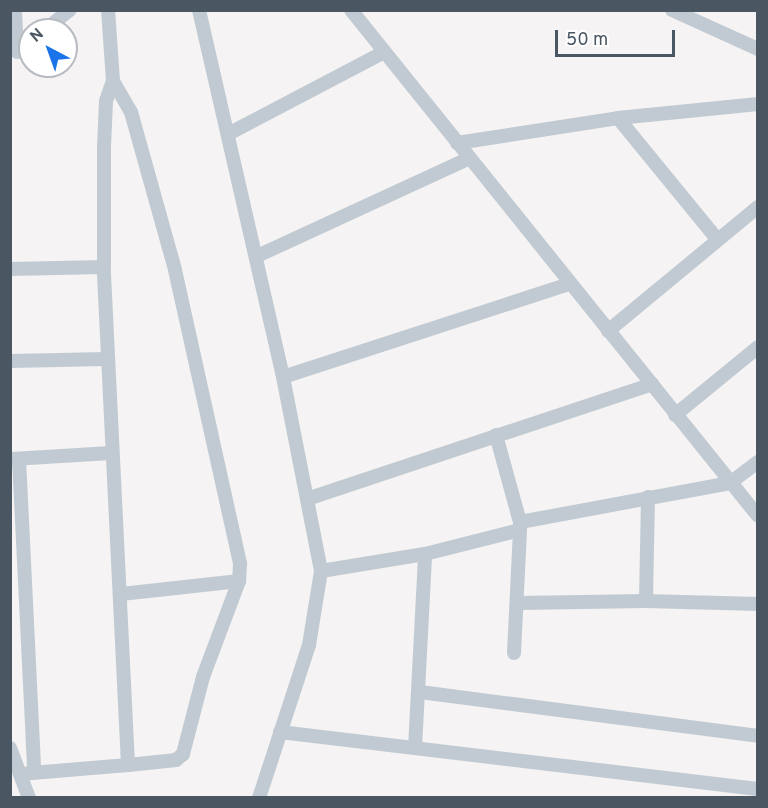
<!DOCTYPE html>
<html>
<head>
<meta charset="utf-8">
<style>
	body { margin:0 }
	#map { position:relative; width:768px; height:808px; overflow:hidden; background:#f5f3f3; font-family:Overpass,sans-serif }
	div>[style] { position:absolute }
	.minor>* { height:14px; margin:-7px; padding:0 7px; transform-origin:7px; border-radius:7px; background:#c1cad2 }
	span { translate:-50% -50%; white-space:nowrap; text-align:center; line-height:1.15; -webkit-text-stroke:5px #fff; paint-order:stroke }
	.frame { position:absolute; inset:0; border:12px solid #4a5661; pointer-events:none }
	.north { position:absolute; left:18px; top:18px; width:60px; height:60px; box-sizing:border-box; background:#fff; border:2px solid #b7bbc0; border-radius:50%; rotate:319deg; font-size:16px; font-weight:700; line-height:24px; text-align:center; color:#4a5661 }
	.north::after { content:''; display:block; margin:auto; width:21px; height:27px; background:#1a73e8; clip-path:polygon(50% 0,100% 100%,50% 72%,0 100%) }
	.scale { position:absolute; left:555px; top:30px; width:120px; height:27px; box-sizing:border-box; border:3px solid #4a5661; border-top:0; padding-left:8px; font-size:18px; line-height:21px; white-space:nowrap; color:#4a5661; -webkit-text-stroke:4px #fff; paint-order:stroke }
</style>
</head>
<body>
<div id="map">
	<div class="minor">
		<div style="left:15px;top:10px;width:42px;rotate:87.3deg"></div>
		<div style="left:199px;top:10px;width:376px;rotate:77.1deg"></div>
		<div style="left:283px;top:377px;width:198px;rotate:78.9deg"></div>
		<div style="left:321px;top:571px;width:75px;rotate:99.2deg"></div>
		<div style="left:309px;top:645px;width:161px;rotate:108.1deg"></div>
		<div style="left:351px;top:10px;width:649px;rotate:51.19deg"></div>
		<div style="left:672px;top:10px;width:94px;rotate:24.4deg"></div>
		<div style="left:45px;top:30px;width:32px;rotate:-39deg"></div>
		<div style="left:113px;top:81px;width:36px;rotate:60deg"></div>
		<div style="left:131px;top:112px;width:164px;rotate:74.4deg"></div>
		<div style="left:175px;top:270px;width:301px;rotate:77.5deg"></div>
		<div style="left:240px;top:564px;width:17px;rotate:93deg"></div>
		<div style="left:239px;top:581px;width:103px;rotate:110.6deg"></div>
		<div style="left:203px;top:677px;width:80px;rotate:104.6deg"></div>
		<div style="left:183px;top:754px;width:9px;rotate:139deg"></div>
		<div style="left:176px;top:760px;width:48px;rotate:174.1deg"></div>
		<div style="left:618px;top:118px;width:156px;rotate:50.7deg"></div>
		<div style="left:228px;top:134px;width:176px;rotate:-27.7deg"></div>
		<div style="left:457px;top:143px;width:163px;rotate:-8.8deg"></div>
		<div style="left:618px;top:118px;width:141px;rotate:-5.7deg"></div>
		<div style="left:257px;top:256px;width:234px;rotate:-24.7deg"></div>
		<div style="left:10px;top:269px;width:94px;rotate:-1.2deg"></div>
		<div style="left:608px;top:331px;width:195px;rotate:-39.6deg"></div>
		<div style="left:10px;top:361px;width:97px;rotate:-1.2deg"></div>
		<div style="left:283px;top:377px;width:302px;rotate:-18deg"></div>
		<div style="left:675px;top:415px;width:107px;rotate:-39.3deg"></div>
		<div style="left:496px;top:435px;width:90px;rotate:74.6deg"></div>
		<div style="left:12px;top:459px;width:99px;rotate:-3.5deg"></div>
		<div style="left:19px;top:459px;width:312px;rotate:87.2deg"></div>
		<div style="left:648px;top:497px;width:104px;rotate:91.1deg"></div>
		<div style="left:646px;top:601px;width:112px;rotate:1.5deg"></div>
		<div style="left:307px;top:499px;width:364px;rotate:-18.4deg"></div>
		<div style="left:321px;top:571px;width:105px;rotate:-9.3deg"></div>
		<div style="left:425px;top:554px;width:98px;rotate:-14.2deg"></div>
		<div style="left:520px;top:530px;width:8px;rotate:-90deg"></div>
		<div style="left:520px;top:522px;width:214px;rotate:-10.5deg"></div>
		<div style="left:730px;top:483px;width:35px;rotate:-37deg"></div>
		<div style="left:121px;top:594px;width:119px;rotate:-6.3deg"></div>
		<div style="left:518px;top:603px;width:128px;rotate:-0.9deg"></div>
		<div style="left:514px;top:653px;width:123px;rotate:-87.2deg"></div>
		<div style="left:420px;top:692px;width:341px;rotate:7.4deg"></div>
		<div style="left:280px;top:732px;width:481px;rotate:6.8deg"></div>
		<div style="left:10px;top:748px;width:53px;rotate:69.2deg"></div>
		<div style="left:415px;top:748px;width:194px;rotate:-87deg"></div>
		<div style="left:20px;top:774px;width:108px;rotate:-4.8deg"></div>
		<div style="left:128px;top:765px;width:499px;rotate:-92.8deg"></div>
		<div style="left:104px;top:267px;width:120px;rotate:-90deg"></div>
		<div style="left:104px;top:147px;width:46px;rotate:-87.5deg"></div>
		<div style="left:106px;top:101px;width:21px;rotate:-71deg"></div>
		<div style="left:113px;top:81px;width:71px;rotate:-94deg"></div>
	</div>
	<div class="frame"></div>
	<div class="north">N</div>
	<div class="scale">50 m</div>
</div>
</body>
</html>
